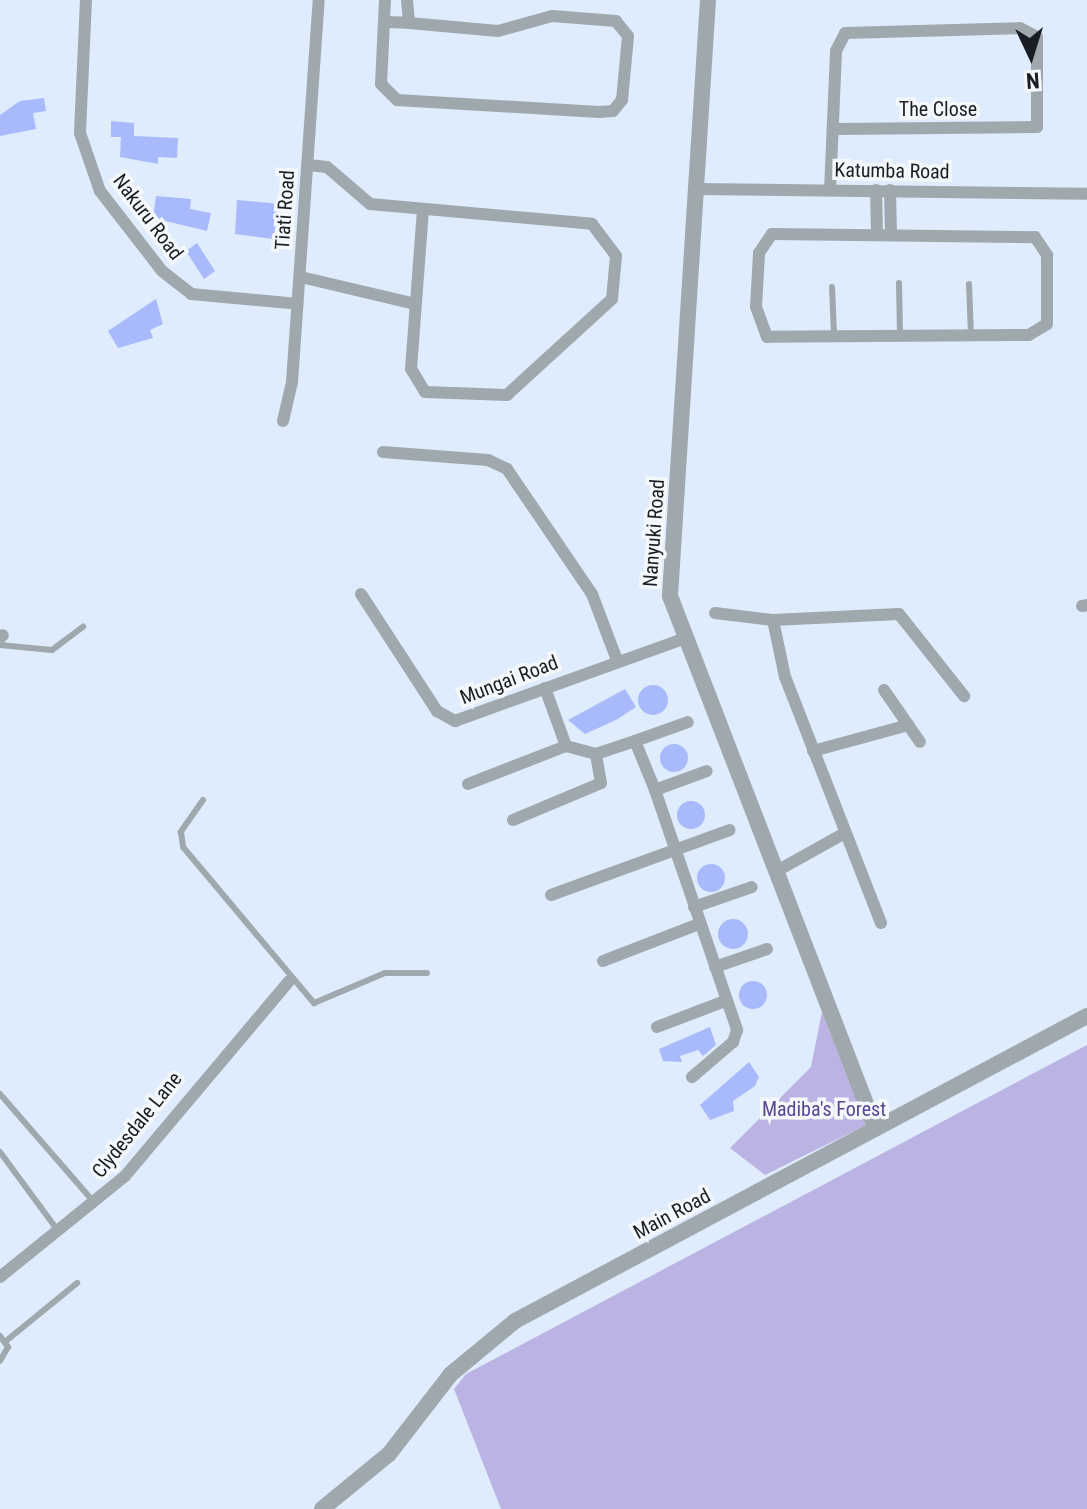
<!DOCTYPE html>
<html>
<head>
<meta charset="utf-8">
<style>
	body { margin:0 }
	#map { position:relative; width:1087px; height:1509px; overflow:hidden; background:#deecfd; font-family:"Roboto Condensed",sans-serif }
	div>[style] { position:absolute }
	.green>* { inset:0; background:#bab3e3 }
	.building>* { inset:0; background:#a8bafb }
	.round { border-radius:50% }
	.service>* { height:6px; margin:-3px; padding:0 3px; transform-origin:3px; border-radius:3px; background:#9fa8ad }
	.minor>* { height:12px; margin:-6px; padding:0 6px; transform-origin:6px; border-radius:6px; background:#9fa8ad }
	.tertiary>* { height:16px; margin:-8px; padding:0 8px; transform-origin:8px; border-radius:8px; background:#9fa8ad }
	span { translate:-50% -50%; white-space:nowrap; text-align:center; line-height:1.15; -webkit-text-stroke:7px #f5f8fb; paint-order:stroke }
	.street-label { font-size:20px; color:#191e24 }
	.park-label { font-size:20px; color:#584694 }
	.north { position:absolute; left:991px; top:16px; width:80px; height:80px; -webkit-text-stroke:6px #f5f8fb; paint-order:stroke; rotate:176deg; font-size:22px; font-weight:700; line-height:32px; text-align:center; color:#191e24 }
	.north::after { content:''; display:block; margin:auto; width:28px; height:36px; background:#191e24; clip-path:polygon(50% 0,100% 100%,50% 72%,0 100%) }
</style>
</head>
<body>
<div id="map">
	<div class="green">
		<div style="clip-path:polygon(822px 1012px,866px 1125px,765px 1175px,730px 1148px,811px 1067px)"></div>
		<div style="clip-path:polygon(1087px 1045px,1087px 1509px,501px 1509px,454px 1389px,466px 1374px)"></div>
	</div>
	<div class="building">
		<div style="clip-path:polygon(44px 98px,46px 111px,33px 113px,36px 129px,0 136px,0 115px,20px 101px)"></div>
		<div style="clip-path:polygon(111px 121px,134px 123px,134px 136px,178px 138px,177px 158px,158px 157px,158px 164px,120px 157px,121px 137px,111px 137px)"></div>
		<div style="clip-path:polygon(156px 196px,191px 199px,190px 209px,211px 213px,207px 231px,153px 218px)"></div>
		<div style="clip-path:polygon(237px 200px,280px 204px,273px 239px,235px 234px)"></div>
		<div style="clip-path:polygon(197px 243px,215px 271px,204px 279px,186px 251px)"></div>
		<div style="clip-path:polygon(156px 299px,163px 324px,150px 330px,153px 338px,118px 348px,108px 331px)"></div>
		<div class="round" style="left:638px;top:685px;width:30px;height:30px"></div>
		<div style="clip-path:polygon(625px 689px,636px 707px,616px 720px,585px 734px,568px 720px)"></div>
		<div class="round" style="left:660px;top:744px;width:28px;height:28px"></div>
		<div class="round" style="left:677px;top:801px;width:28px;height:28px"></div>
		<div class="round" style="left:697px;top:864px;width:28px;height:28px"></div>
		<div class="round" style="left:718px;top:919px;width:30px;height:30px"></div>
		<div class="round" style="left:739px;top:981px;width:28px;height:28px"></div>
		<div style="clip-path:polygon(710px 1027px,716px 1045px,703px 1056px,698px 1050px,680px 1056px,682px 1062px,663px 1061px,659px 1049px)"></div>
		<div style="clip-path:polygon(749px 1062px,759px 1077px,755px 1086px,733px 1101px,734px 1111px,710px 1120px,700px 1105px)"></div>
	</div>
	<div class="service">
		<div style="left:899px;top:283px;width:54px;rotate:88.9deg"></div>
		<div style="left:969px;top:284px;width:52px;rotate:87.8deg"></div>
		<div style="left:832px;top:287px;width:48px;rotate:87.6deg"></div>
		<div style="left:0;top:645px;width:52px;rotate:5.5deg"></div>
		<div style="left:52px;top:650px;width:39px;rotate:-37deg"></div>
		<div style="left:203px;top:800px;width:39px;rotate:125deg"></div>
		<div style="left:181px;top:832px;width:15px;rotate:82deg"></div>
		<div style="left:183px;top:847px;width:204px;rotate:50deg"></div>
		<div style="left:314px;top:1003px;width:77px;rotate:-22.9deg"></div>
		<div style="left:385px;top:973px;width:42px"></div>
		<div style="left:0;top:1094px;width:142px;rotate:49deg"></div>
		<div style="left:0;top:1152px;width:99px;rotate:53.6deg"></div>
		<div style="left:0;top:1336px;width:14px;rotate:54deg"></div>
		<div style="left:8px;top:1347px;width:16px;rotate:120deg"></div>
		<div style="left:6px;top:1341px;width:92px;rotate:-39.2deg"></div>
	</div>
	<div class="minor">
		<div style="left:86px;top:0;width:133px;rotate:92.6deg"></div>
		<div style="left:80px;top:133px;width:61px;rotate:71deg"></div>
		<div style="left:100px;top:191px;width:101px;rotate:52.2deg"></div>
		<div style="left:162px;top:271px;width:37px;rotate:38deg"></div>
		<div style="left:191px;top:294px;width:107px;rotate:5.3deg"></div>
		<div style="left:385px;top:0;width:84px;rotate:92.7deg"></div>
		<div style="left:381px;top:84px;width:23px;rotate:45deg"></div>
		<div style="left:397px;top:100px;width:202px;rotate:3.4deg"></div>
		<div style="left:599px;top:112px;width:14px;rotate:-4deg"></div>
		<div style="left:613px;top:111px;width:14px;rotate:-51deg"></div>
		<div style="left:622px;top:100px;width:64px;rotate:-84.6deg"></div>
		<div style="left:628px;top:36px;width:19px;rotate:-129deg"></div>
		<div style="left:616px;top:21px;width:64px;rotate:-175.5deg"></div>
		<div style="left:552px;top:16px;width:56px;rotate:164.5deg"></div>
		<div style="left:498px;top:31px;width:89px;rotate:-174.9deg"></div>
		<div style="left:385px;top:22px;width:24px;rotate:2deg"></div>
		<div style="left:409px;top:23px;width:23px;rotate:-95deg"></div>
		<div style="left:308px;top:165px;width:19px;rotate:6deg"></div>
		<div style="left:327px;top:167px;width:57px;rotate:40.7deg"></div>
		<div style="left:370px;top:204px;width:223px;rotate:5.1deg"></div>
		<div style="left:592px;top:224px;width:40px;rotate:53deg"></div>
		<div style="left:616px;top:256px;width:43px;rotate:95.3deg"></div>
		<div style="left:612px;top:299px;width:142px;rotate:137.6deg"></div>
		<div style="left:507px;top:395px;width:82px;rotate:-177.9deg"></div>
		<div style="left:425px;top:392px;width:27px;rotate:-121deg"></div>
		<div style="left:411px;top:369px;width:159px;rotate:-85.7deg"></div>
		<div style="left:696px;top:189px;width:391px;rotate:0.7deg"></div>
		<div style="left:830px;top:190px;width:139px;rotate:-87.5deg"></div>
		<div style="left:836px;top:51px;width:20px;rotate:-63deg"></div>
		<div style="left:845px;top:33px;width:175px;rotate:-1.6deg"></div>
		<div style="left:1020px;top:28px;width:19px;rotate:28deg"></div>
		<div style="left:1037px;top:37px;width:90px;rotate:90deg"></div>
		<div style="left:1037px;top:127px;width:201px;rotate:179.4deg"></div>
		<div style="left:876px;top:190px;width:45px;rotate:88.7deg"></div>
		<div style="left:890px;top:190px;width:45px;rotate:88.7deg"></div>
		<div style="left:772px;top:234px;width:263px;rotate:0.7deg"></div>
		<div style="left:1035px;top:237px;width:22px;rotate:56deg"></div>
		<div style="left:1047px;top:255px;width:69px;rotate:90deg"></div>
		<div style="left:1047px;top:324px;width:21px;rotate:149deg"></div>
		<div style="left:1029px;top:335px;width:262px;rotate:179.6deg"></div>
		<div style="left:767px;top:337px;width:32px;rotate:-110deg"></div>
		<div style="left:756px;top:307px;width:54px;rotate:-86.8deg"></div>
		<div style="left:759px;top:253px;width:23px;rotate:-56deg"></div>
		<div style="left:301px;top:277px;width:117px;rotate:13.3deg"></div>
		<div style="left:283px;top:421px;width:40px;rotate:-77deg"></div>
		<div style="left:292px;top:382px;width:383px;rotate:-86deg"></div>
		<div style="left:383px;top:452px;width:105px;rotate:4.4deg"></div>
		<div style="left:488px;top:460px;width:21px;rotate:25deg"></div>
		<div style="left:507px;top:469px;width:151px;rotate:55.8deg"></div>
		<div style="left:592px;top:594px;width:71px;rotate:69.3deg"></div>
		<div style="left:361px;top:594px;width:140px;rotate:57deg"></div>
		<div style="left:437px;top:711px;width:21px;rotate:29deg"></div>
		<div style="left:455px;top:721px;width:242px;rotate:-19.8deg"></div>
		<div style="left:1082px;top:606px;width:5px;rotate:-11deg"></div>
		<div style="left:715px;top:613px;width:58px;rotate:6.9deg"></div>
		<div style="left:0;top:638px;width:4px;rotate:-45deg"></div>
		<div style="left:545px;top:688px;width:62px;rotate:70.1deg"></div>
		<div style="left:566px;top:746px;width:31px;rotate:15deg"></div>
		<div style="left:596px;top:754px;width:41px;rotate:-18.4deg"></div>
		<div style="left:635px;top:741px;width:53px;rotate:67.8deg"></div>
		<div style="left:655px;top:790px;width:254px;rotate:71.1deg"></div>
		<div style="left:737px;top:1030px;width:13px;rotate:108deg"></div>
		<div style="left:733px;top:1042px;width:54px;rotate:139.5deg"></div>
		<div style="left:884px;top:690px;width:63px;rotate:55.3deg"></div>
		<div style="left:635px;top:741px;width:56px;rotate:-19.7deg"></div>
		<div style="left:813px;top:751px;width:99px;rotate:-15.2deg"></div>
		<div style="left:468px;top:784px;width:105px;rotate:-21.2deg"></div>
		<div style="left:655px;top:790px;width:55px;rotate:-20.1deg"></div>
		<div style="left:513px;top:820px;width:95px;rotate:-22.8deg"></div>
		<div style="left:601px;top:783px;width:29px;rotate:-100deg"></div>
		<div style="left:775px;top:872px;width:80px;rotate:-29.1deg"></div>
		<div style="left:551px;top:895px;width:190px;rotate:-20deg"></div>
		<div style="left:694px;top:907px;width:61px;rotate:-19deg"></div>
		<div style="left:881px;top:923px;width:264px;rotate:-111.3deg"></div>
		<div style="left:785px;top:677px;width:58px;rotate:-101.9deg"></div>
		<div style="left:773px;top:620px;width:126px;rotate:-2.7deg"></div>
		<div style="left:899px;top:614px;width:105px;rotate:51.6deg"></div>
		<div style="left:603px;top:961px;width:103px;rotate:-21.1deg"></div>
		<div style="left:715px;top:967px;width:55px;rotate:-19.1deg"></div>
		<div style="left:657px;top:1027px;width:73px;rotate:-20.9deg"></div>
		<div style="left:0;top:1277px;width:161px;rotate:-38.9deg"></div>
		<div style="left:125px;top:1176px;width:255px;rotate:-49.9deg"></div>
	</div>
	<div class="tertiary">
		<div style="left:708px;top:0;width:597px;rotate:93.65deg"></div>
		<div style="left:670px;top:596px;width:569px;rotate:68.89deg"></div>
		<div style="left:322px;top:1509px;width:87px;rotate:-39.4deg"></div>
		<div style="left:389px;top:1454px;width:101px;rotate:-52.2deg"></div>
		<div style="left:451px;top:1374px;width:83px;rotate:-39.6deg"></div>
		<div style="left:515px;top:1321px;width:648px;rotate:-28.07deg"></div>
	</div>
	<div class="street-label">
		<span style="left:938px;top:109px">The Close</span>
		<span style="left:892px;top:171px;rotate:1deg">Katumba Road</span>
		<span style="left:285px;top:210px;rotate:-86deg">Tiati Road</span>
		<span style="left:148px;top:217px;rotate:53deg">Nakuru Road</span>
		<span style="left:654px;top:533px;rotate:-86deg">Nanyuki Road</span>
		<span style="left:509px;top:680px;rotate:-21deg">Mungai Road</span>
		<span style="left:137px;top:1125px;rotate:-51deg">Clydesdale Lane</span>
		<span style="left:672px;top:1214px;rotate:-28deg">Main Road</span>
	</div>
	<div class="park-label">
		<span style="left:824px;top:1109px">Madiba's Forest</span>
	</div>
	<div class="north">N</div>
</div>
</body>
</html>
